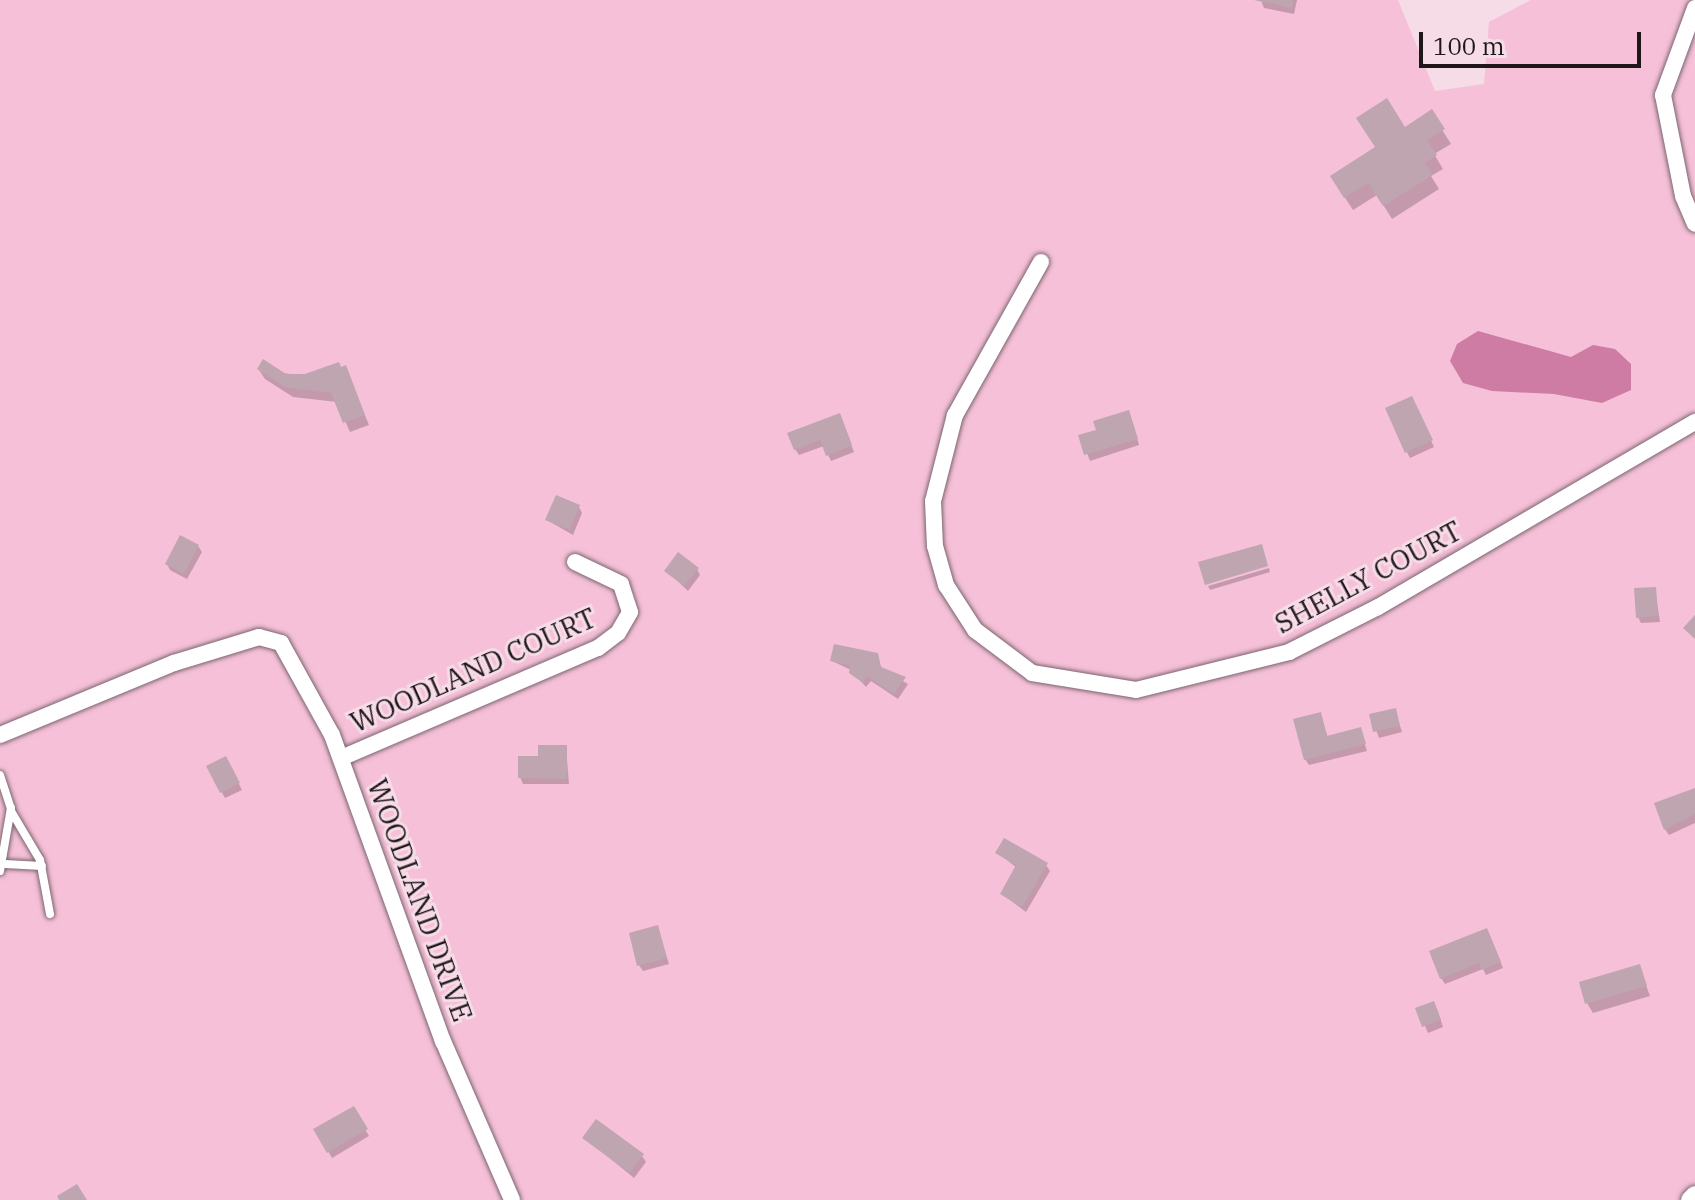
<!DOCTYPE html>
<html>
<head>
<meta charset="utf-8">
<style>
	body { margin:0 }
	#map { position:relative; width:1695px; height:1200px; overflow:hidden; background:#f6dce7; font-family:"IBM Plex Serif",serif }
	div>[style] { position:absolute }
	.green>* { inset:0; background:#f5c0d8 }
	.water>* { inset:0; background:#ce7ca3 }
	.shadow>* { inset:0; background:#0003 }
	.building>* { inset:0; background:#bea5b0 }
	.roads { filter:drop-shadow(0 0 2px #7c656f) drop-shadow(0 0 2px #7c656f) }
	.service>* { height:8px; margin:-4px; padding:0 4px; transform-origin:4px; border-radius:4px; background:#fff }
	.minor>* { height:16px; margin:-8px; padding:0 8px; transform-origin:8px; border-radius:8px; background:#fff }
	.tertiary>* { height:18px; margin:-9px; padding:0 9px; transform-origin:9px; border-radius:9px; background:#fff }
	span { translate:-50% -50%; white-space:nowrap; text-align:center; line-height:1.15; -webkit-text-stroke:6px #f6dce7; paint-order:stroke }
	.street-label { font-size:28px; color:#1f161a }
	.scale { position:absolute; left:1419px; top:32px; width:222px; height:36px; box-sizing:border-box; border:4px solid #1f161a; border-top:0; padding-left:10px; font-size:24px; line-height:28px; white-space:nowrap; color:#1f161a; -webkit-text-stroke:6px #f6dce7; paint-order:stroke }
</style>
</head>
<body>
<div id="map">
	<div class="green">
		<div style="clip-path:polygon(0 0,1398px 0,1435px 91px,1484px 84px,1489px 22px,1531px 0,1695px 0,1695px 1200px,0 1200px)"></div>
	</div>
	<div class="water">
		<div style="clip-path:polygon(1478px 331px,1571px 357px,1593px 345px,1615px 349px,1631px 364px,1631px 390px,1602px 403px,1554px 394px,1492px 391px,1463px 383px,1450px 361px,1457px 344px)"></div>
	</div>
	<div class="shadow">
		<div style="clip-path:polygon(1261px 0,1297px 0,1294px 14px,1264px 8px)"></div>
		<div style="clip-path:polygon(1431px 112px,1451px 144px,1434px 154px,1443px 169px,1431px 176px,1439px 189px,1392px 219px,1377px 195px,1353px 210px,1340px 190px,1404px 129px)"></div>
		<div style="clip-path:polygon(345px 368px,369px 425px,350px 432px,337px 402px,293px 397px,265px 379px,259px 370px,306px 376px)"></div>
		<div style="clip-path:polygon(1415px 405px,1434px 447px,1410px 458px,1407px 452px)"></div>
		<div style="clip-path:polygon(1131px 418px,1139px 445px,1090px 461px,1081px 437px)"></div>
		<div style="clip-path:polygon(842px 421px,854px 452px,831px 461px,824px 446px,799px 455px,795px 449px)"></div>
		<div style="clip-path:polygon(579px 507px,582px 513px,573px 535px,547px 520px)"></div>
		<div style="clip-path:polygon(198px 546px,202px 552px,187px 579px,170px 570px,167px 564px)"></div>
		<div style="clip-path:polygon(1269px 568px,1270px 572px,1210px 590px,1208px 586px)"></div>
		<div style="clip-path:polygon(697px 569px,700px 575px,688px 591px,667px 571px)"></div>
		<div style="clip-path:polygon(1655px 589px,1660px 622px,1641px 623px,1638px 617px)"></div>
		<div style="clip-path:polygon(876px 655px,882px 669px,908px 684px,898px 699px,871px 681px,866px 687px,851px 670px,832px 661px)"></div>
		<div style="clip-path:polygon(1395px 710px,1402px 732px,1379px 738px,1371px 716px)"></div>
		<div style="clip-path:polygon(1320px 714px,1328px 738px,1360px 729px,1367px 751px,1309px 765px,1305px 759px)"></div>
		<div style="clip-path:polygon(566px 747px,569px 784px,523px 784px,520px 777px,540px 758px)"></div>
		<div style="clip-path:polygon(225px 758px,242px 790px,225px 798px,208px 767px)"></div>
		<div style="clip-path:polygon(1695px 790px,1695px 823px,1669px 835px,1665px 829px)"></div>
		<div style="clip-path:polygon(998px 853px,1046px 865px,1050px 871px,1026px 912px,1002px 894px,1017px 868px)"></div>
		<div style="clip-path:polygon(657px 928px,669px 964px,643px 971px,639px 965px)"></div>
		<div style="clip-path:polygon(1490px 936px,1503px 968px,1486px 975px,1483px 969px,1445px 984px,1441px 978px)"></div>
		<div style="clip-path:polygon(1639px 967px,1650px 996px,1593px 1013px,1587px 1003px)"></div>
		<div style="clip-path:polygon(1418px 1009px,1437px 1009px,1443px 1027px,1428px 1033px)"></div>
		<div style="clip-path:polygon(353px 1109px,369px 1136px,332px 1158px,316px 1130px)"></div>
		<div style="clip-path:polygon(585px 1138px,642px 1156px,646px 1162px,634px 1178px)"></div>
	</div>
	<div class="building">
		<div style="clip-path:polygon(1254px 0,1293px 0,1292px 8px)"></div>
		<div style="clip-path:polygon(1387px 98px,1405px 127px,1432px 109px,1445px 129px,1427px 140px,1437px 155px,1425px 163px,1433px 175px,1383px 206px,1368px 183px,1344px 198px,1330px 176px,1375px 147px,1356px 118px)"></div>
		<div style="clip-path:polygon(263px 359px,286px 374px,305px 374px,339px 362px,341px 367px,346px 365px,365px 415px,343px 423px,331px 393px,285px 387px,257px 369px)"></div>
		<div style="clip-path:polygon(1412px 396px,1433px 440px,1405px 453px,1385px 408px)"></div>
		<div style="clip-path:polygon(1129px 410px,1138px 439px,1084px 455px,1078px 435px,1096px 430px,1093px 421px)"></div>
		<div style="clip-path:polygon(840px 413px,852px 445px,826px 456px,820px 440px,794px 450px,787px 433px)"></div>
		<div style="clip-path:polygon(556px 495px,580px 505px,570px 530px,545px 520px)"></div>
		<div style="clip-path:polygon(180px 535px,199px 545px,184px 574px,165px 564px)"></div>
		<div style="clip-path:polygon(1262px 544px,1268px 566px,1205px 585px,1198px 562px)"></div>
		<div style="clip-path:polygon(678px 552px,699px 568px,684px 586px,664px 571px)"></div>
		<div style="clip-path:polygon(1656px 587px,1658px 616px,1636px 618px,1634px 588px)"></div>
		<div style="clip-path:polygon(1695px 615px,1695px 639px,1683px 628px)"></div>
		<div style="clip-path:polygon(834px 644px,878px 653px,881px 667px,906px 677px,894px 694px,867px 676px,863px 683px,849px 673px,850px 666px,830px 661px)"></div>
		<div style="clip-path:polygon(1396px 708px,1400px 726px,1373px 732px,1369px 714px)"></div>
		<div style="clip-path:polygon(1321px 712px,1327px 736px,1361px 727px,1366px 744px,1304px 760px,1293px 719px)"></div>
		<div style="clip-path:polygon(538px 745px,567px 745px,567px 779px,518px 778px,518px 756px,538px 756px)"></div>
		<div style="clip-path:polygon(226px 756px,240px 783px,220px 793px,206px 766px)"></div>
		<div style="clip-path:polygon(1695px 788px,1695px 814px,1664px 830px,1654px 803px)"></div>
		<div style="clip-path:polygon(1004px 838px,1048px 863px,1022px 907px,1000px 894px,1016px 865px,995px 853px)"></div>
		<div style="clip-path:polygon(658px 925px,667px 958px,637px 966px,629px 933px)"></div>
		<div style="clip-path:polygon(1487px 928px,1501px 962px,1481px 970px,1479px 963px,1440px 979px,1429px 951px)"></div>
		<div style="clip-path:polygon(1640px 964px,1647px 986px,1585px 1004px,1579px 982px)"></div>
		<div style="clip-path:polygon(1434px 1001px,1441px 1020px,1422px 1027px,1415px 1008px)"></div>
		<div style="clip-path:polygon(354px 1106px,368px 1129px,327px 1153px,313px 1129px)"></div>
		<div style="clip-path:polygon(596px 1119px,644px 1154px,630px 1173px,582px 1138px)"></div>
		<div style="clip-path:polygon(77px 1184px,87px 1200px,59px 1200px,57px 1196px)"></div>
	</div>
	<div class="roads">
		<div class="service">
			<div style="left:0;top:775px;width:35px;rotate:72deg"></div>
			<div style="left:11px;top:808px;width:64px;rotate:99.9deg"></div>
			<div style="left:11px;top:811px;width:57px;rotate:59.4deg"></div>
			<div style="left:40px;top:860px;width:55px;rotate:79.5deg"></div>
			<div style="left:5px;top:864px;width:37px;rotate:3deg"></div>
		</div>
		<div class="minor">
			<div style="left:1695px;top:8px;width:93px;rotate:110.2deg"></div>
			<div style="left:1663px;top:95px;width:103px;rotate:78.8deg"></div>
			<div style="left:1683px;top:196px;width:30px;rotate:67deg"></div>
			<div style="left:1041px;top:262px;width:176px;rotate:119.3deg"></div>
			<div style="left:955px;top:415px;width:89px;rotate:104.3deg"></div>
			<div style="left:933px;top:501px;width:45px;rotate:87.5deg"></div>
			<div style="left:935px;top:546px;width:41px;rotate:74.2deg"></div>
			<div style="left:946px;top:585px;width:54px;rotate:57.2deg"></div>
			<div style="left:975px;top:630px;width:71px;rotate:37deg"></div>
			<div style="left:1032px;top:673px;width:105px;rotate:9.3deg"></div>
			<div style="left:1136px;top:690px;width:158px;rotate:-13.9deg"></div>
			<div style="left:1289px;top:652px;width:100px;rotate:-26.8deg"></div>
			<div style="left:1378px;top:607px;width:367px;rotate:-30.3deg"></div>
			<div style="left:0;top:735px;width:188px;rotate:-22.5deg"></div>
			<div style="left:174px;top:663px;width:89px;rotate:-17deg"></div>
			<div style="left:259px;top:637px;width:23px;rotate:15deg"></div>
			<div style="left:281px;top:643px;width:105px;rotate:61deg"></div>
			<div style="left:332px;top:735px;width:326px;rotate:70.1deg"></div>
			<div style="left:443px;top:1041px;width:173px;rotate:66.5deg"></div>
			<div style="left:341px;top:758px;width:280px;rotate:-23.2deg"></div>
			<div style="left:598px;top:648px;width:25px;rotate:-37deg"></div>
			<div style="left:618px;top:633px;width:24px;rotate:-60deg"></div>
			<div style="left:630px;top:612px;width:29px;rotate:-108deg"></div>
			<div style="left:621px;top:584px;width:51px;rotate:-154.4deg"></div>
		</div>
		<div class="tertiary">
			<div style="left:1690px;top:1200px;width:7px;rotate:-45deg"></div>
		</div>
	</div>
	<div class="street-label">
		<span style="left:1368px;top:577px;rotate:-28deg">SHELLY COURT</span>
		<span style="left:473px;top:670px;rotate:-24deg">WOODLAND COURT</span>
		<span style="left:420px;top:900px;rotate:70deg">WOODLAND DRIVE</span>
	</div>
	<div class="scale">100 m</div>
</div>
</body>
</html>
